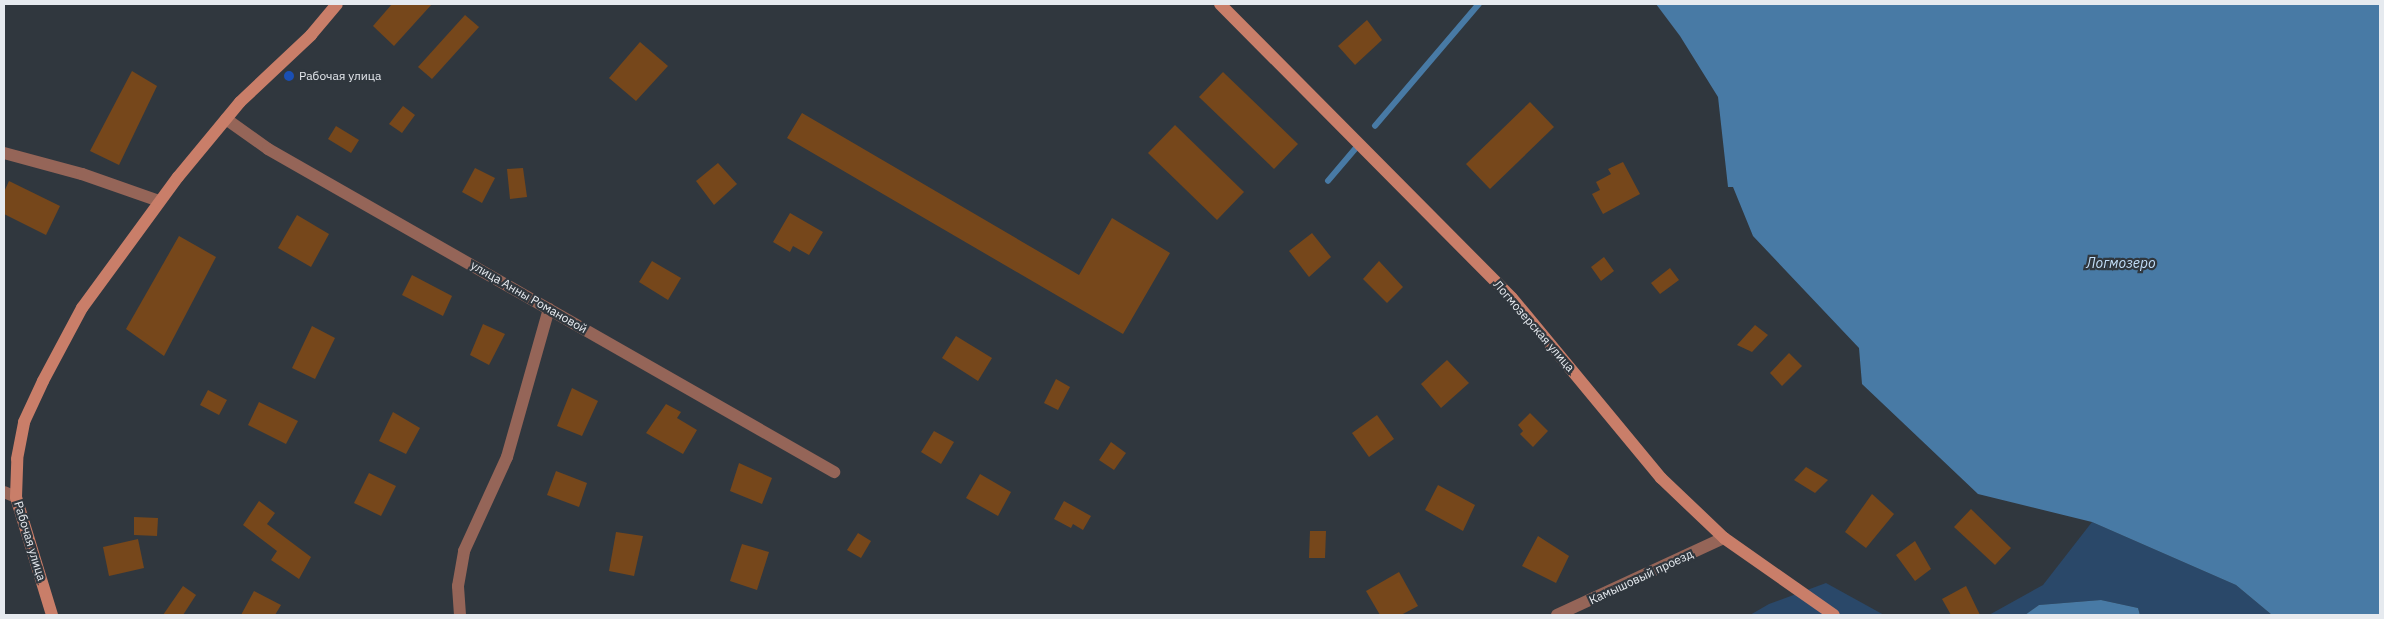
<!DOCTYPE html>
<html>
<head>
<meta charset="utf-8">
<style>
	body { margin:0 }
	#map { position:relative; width:2384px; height:619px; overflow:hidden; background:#30373e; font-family:"IBM Plex Sans",sans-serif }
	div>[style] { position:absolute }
	.green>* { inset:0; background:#2a4869 }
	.water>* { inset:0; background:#487aa5 }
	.stream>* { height:5.5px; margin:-2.75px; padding:0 2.75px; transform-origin:2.75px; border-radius:2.75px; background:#487aa5 }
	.building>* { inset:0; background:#76471b }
	.street>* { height:12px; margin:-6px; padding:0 6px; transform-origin:6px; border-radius:6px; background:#956558 }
	.secondary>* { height:12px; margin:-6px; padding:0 6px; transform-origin:6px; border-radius:6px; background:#c97e69 }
	.dots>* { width:14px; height:14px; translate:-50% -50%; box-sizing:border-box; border:2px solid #30373e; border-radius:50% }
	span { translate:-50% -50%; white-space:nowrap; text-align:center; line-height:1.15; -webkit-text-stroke:4.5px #30373e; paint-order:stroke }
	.poi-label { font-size:12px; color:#e6eaef }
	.left { translate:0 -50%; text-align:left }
	.street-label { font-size:12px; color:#e6eaef }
	.water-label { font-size:14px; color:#c3dff9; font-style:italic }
	.frame { position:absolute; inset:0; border:5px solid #e6eaef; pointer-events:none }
</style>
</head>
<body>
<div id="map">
	<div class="green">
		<div style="clip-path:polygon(2092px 522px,2236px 585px,2272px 615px,2140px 615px,2138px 608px,2101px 600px,2039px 605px,2025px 615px,1989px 615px,2043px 585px)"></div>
		<div style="clip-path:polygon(1826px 583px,1884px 615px,1750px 615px,1769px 604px)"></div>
	</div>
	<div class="water">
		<div style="clip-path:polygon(1656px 4px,2380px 4px,2380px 615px,2272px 615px,2236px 585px,2092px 522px,1978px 494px,1862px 384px,1859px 348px,1753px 236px,1733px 187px,1728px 187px,1718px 97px,1680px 36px)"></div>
		<div style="clip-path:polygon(2101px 600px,2138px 608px,2140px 615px,2025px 615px,2039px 605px)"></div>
	</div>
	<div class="stream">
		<div style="left:1375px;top:126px;width:160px;rotate:-49.6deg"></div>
		<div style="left:1328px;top:181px;width:43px;rotate:-49.7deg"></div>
	</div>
	<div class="building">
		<div style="clip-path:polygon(392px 4px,432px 4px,394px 46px,373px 26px)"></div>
		<div style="clip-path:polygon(465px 15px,479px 27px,432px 79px,418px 67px)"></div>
		<div style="clip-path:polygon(1367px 20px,1382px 40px,1355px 65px,1338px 46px)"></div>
		<div style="clip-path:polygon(640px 42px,668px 66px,636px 101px,609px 78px)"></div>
		<div style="clip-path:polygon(132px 71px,157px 86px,119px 165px,90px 151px)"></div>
		<div style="clip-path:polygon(1223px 72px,1298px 144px,1274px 169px,1199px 97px)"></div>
		<div style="clip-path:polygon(1530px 102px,1554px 127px,1490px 189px,1466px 164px)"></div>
		<div style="clip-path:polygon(403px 106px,415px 115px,402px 133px,389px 124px)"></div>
		<div style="clip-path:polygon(802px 113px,1079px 275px,1112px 218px,1170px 253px,1123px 334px,787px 138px)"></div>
		<div style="clip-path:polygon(1175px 125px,1244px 192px,1217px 220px,1148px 153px)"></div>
		<div style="clip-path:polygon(336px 126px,359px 140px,351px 153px,328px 139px)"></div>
		<div style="clip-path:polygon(1623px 162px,1640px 194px,1603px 214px,1592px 194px,1600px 190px,1596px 182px,1611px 174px,1608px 169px)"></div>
		<div style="clip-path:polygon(718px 163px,737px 184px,714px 205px,696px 181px)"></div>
		<div style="clip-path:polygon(475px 168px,495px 178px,482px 203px,462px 192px)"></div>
		<div style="clip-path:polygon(523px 168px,527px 197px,510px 199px,507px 169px)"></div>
		<div style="clip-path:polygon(9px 181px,60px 206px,46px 235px,4px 214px,4px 192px)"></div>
		<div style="clip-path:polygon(790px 213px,823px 232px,809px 255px,793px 246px,790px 252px,773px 242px)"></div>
		<div style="clip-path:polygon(297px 215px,329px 234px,311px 267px,278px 248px)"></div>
		<div style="clip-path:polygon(1312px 233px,1331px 257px,1309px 277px,1289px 251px)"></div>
		<div style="clip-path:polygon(179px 236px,216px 257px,164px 356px,126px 329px)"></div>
		<div style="clip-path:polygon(1604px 257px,1614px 271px,1601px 281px,1591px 267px)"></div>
		<div style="clip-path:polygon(652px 261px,681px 278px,668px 300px,639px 282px)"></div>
		<div style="clip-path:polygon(1379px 261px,1403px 287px,1387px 303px,1363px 279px)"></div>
		<div style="clip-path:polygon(1670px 268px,1679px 280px,1660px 294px,1651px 283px)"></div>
		<div style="clip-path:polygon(412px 275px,452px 296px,443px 316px,402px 295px)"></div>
		<div style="clip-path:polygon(483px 324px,505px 334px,489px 365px,470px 355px)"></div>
		<div style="clip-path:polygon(1755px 325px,1768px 335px,1752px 352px,1737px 345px)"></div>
		<div style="clip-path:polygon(312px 326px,335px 338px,315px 379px,292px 368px)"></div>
		<div style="clip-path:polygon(956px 336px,992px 358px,978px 381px,942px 358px)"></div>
		<div style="clip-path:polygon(1789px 353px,1802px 366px,1782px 386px,1770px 373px)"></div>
		<div style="clip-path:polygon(1447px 360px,1469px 383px,1441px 408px,1421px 384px)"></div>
		<div style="clip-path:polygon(1056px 379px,1070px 387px,1058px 410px,1044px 403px)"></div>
		<div style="clip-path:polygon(572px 388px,598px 401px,582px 436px,557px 426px)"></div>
		<div style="clip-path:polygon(208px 390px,227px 400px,219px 415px,200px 405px)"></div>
		<div style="clip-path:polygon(259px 402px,298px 421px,286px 444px,248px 425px)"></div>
		<div style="clip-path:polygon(666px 404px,681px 412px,677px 418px,697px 430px,683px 454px,646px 433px)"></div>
		<div style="clip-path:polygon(393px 412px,420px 428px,406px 454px,379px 441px)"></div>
		<div style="clip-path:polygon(1530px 413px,1548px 431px,1533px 447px,1520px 434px,1523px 431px,1518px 425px)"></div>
		<div style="clip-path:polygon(1377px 415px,1394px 439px,1369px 457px,1352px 433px)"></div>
		<div style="clip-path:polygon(934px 431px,954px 442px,941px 464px,921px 452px)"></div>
		<div style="clip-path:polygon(1111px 442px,1126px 453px,1114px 470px,1099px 460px)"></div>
		<div style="clip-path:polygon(739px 463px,772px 478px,762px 504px,730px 491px)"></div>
		<div style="clip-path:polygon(1806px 467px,1828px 480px,1815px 493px,1794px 480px)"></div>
		<div style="clip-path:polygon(556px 471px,587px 483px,579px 507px,547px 495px)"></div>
		<div style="clip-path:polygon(369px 473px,396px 486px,381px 516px,354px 503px)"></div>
		<div style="clip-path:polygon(980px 474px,1011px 492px,998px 516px,966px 498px)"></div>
		<div style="clip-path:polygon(1438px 485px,1475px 505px,1463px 531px,1425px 510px)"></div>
		<div style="clip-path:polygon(1872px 494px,1894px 514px,1866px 548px,1845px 532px)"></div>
		<div style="clip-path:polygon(259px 501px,275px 513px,267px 524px,311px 557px,299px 579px,271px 560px,277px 551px,243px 525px)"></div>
		<div style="clip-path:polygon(1064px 501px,1091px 516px,1083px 530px,1073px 524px,1071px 528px,1054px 519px)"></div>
		<div style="clip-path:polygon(1971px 509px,2011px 548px,1995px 565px,1954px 527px)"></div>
		<div style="clip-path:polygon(134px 517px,158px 518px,157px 536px,134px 535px)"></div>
		<div style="clip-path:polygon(1310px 531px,1326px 531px,1325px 558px,1309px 558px)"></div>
		<div style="clip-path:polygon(616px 532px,643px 536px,634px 576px,609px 571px)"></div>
		<div style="clip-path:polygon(858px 533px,871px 541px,861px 558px,847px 550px)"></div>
		<div style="clip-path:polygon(1538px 536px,1569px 556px,1556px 583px,1522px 566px)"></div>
		<div style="clip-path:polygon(138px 539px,144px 568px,109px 576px,103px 547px)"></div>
		<div style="clip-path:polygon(1915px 541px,1931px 569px,1915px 581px,1896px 555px)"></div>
		<div style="clip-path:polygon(742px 544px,769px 552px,757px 590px,730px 581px)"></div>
		<div style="clip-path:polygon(1399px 572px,1418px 606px,1401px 615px,1380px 615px,1366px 591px)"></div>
		<div style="clip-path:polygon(183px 586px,196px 595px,183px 615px,163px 615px)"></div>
		<div style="clip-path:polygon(1966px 586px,1980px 615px,1951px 615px,1942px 599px)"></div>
		<div style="clip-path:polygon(254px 591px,281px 605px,275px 615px,241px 615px)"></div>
	</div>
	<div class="street">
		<div style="left:226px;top:119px;width:52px;rotate:35.5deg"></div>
		<div style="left:268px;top:149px;width:652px;rotate:29.71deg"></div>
		<div style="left:4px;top:153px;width:81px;rotate:15.1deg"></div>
		<div style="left:82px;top:174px;width:82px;rotate:19.3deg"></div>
		<div style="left:4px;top:492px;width:13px;rotate:23deg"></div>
		<div style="left:460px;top:615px;width:29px;rotate:-94deg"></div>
		<div style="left:458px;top:586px;width:36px;rotate:-80deg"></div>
		<div style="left:464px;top:551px;width:103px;rotate:-65.4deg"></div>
		<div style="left:507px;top:457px;width:154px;rotate:-74.2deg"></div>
		<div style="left:1557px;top:615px;width:184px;rotate:-24.8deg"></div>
	</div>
	<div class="secondary">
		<div style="left:1220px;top:4px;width:414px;rotate:45.2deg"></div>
		<div style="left:1512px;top:298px;width:234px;rotate:50.4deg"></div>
		<div style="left:1661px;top:478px;width:87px;rotate:43.6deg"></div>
		<div style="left:1724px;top:538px;width:134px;rotate:35deg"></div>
		<div style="left:52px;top:615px;width:123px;rotate:-107deg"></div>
		<div style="left:16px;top:497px;width:38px;rotate:-88deg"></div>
		<div style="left:17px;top:459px;width:38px;rotate:-79deg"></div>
		<div style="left:24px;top:422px;width:45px;rotate:-65.1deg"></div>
		<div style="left:43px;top:381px;width:83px;rotate:-61.9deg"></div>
		<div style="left:82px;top:308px;width:162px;rotate:-53.8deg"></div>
		<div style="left:178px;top:177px;width:97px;rotate:-50.4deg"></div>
		<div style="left:240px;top:102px;width:98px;rotate:-43.3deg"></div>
		<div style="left:311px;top:35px;width:40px;rotate:-50deg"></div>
	</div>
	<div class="dots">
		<div style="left:289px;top:76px;background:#1a4fb4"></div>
	</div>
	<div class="poi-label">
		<span class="left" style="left:299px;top:76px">Рабочая улица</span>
	</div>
	<div class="street-label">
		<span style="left:529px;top:297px;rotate:30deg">улица Анны Романовой</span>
		<span style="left:1534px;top:326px;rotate:49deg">Логмозерская улица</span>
		<span style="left:30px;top:541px;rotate:73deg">Рабочая улица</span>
		<span style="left:1641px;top:577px;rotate:-25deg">Камышовый проезд</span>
	</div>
	<div class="water-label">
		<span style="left:2121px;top:263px">Логмозеро</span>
	</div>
	<div class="frame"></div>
</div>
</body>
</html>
